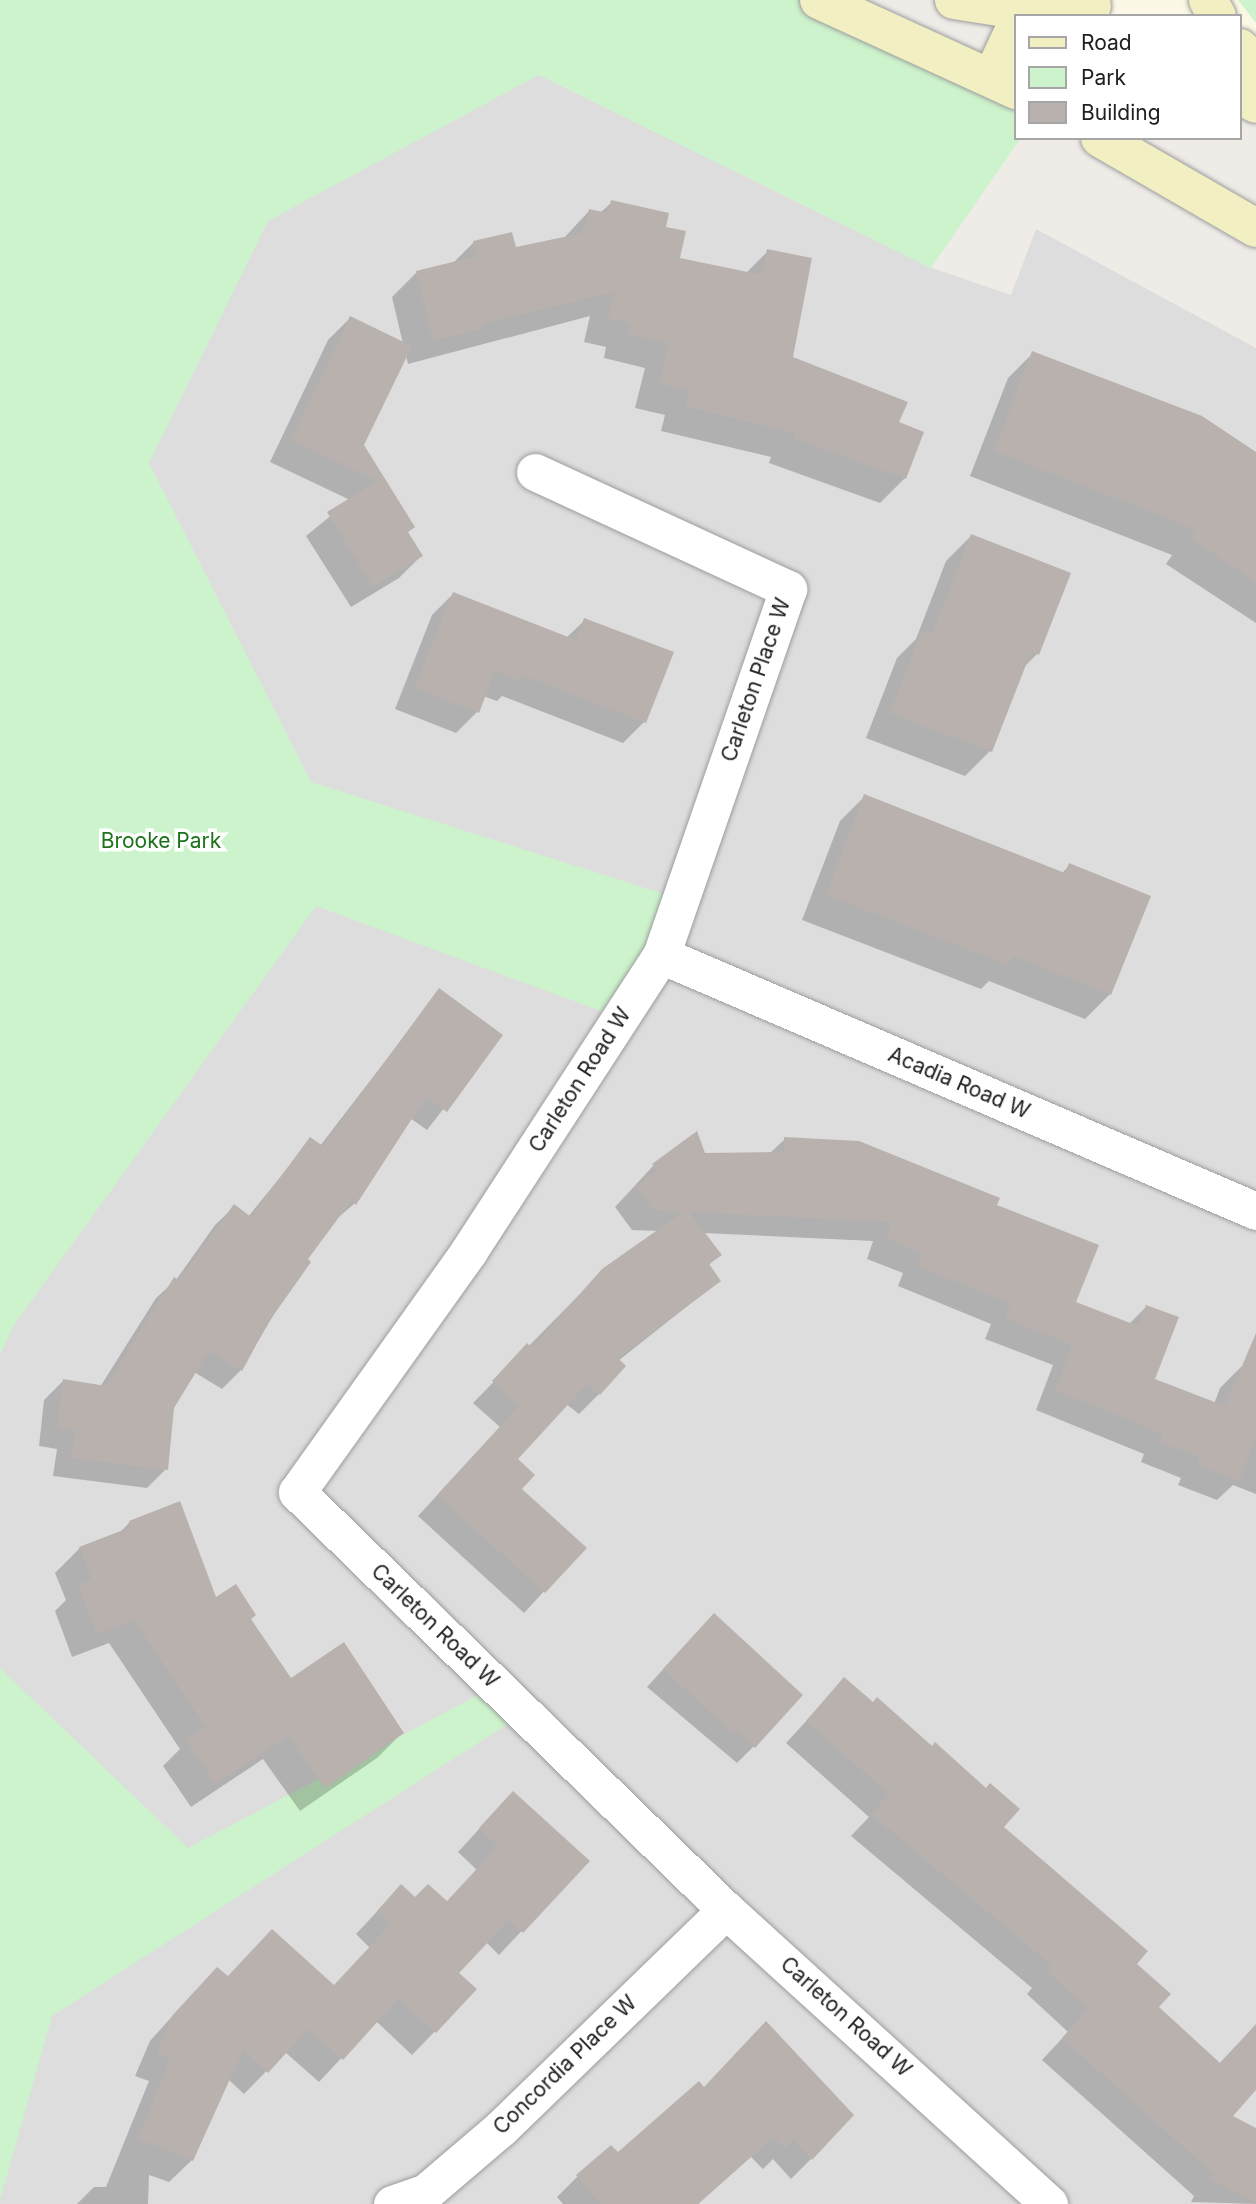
<!DOCTYPE html>
<html>
<head>
<meta charset="utf-8">
<style>
	body { margin:0 }
	#map { position:relative; width:1256px; height:2204px; overflow:hidden; background:#efece8; font-family:Inter,sans-serif }
	div>[style] { position:absolute }
	.residential>* { inset:0; background:#dedddd }
	.education>* { inset:0; background:#fbf9e5 }
	.park>* { inset:0; background:#ccf3cb }
	.shadow>* { inset:0; background:#0003 }
	.building>* { inset:0; background:#b9b1ae }
	.roads { filter:drop-shadow(0 0 2px #9d9d9d) drop-shadow(0 0 2px #9d9d9d) }
	.street>* { height:37px; margin:-18.5px; padding:0 18.5px; transform-origin:18.5px; border-radius:18.5px; background:#fff }
	.secondary>* { height:38px; margin:-19px; padding:0 19px; transform-origin:19px; border-radius:19px; background:#f2efc3 }
	span { translate:-50% -50%; white-space:nowrap; text-align:center; line-height:1.15; -webkit-text-stroke:7px #fff; paint-order:stroke }
	.street-label { font-size:21px; color:#202020 }
	.park-label { font-size:21px; color:#1d731a }
	.legend { position:absolute; left:1014px; top:14px; width:228px; height:126px; box-sizing:border-box; background:#fff; border:2px solid #a6a6a6; margin:0; padding:9px 12px; list-style:none; font-size:21px; color:#202020 }
	.legend li { display:flex; align-items:center; gap:14px; height:35px }
	.legend b { width:35px; border:2px solid #a6a6a6 }
</style>
</head>
<body>
<div id="map">
	<div class="residential">
		<div style="clip-path:polygon(0 0,539px 75px,932px 268px,1011px 295px,1036px 229px,1256px 348px,1256px 2204px,0 2204px)"></div>
	</div>
	<div class="education">
		<div style="clip-path:polygon(1059px 0,1256px 0,1256px 108px,1240px 99px,1240px 16px,1088px 16px)"></div>
	</div>
	<div class="park">
		<div style="clip-path:polygon(0 0,819px 0,1016px 90px,1016px 138px,1021px 138px,931px 268px,539px 75px,268px 221px,149px 463px,311px 782px,680px 899px,620px 1018px,316px 906px,14px 1325px,0 1355px)"></div>
		<div style="clip-path:polygon(1238px 0,1256px 0,1256px 23px)"></div>
		<div style="clip-path:polygon(0 1668px,188px 1848px,497px 1685px,525px 1713px,52px 2016px,0 2200px)"></div>
	</div>
	<div class="shadow">
		<div style="clip-path:polygon(612px 202px,663px 228px,677px 259px,746px 273px,768px 251px,791px 358px,897px 423px,905px 478px,880px 503px,769px 463px,771px 457px,661px 431px,665px 415px,635px 408px,645px 368px,604px 358px,606px 347px,584px 342px,590px 316px,408px 364px,406px 355px,362px 445px,413px 527px,407px 533px,421px 556px,399px 578px,351px 607px,306px 536px,350px 500px,270px 462px,328px 340px,350px 318px,403px 344px,392px 297px,417px 272px,452px 264px,474px 242px,514px 249px,563px 239px,589px 211px,600px 213px)"></div>
		<div style="clip-path:polygon(1033px 353px,1256px 454px,1256px 623px,1166px 564px,1172px 555px,970px 476px,1008px 378px)"></div>
		<div style="clip-path:polygon(971px 536px,1037px 654px,1022px 669px,990px 751px,965px 776px,866px 738px,897px 658px,916px 639px,946px 561px)"></div>
		<div style="clip-path:polygon(453px 594px,566px 638px,585px 620px,644px 722px,623px 743px,502px 696px,497px 701px,483px 696px,477px 712px,456px 733px,395px 709px,432px 615px)"></div>
		<div style="clip-path:polygon(865px 796px,1062px 873px,1070px 865px,1110px 994px,1085px 1019px,989px 981px,981px 989px,802px 920px,840px 821px)"></div>
		<div style="clip-path:polygon(439px 991px,501px 1035px,427px 1130px,410px 1118px,354px 1204px,334px 1221px,306px 1260px,241px 1370px,222px 1389px,194px 1372px,172px 1407px,166px 1469px,147px 1488px,53px 1476px,57px 1449px,39px 1446px,44px 1400px,63px 1381px,100px 1387px,156px 1298px,176px 1280px,215px 1225px,234px 1207px,248px 1217px,311px 1139px,320px 1146px)"></div>
		<div style="clip-path:polygon(696px 1134px,703px 1154px,769px 1154px,785px 1139px,995px 1206px,1074px 1303px,1129px 1324px,1146px 1307px,1153px 1380px,1214px 1404px,1220px 1388px,1241px 1367px,1256px 1373px,1256px 1494px,1233px 1485px,1217px 1500px,1178px 1485px,1181px 1478px,1141px 1462px,1144px 1454px,1036px 1410px,1053px 1365px,985px 1339px,991px 1324px,898px 1286px,903px 1273px,867px 1259px,873px 1241px,703px 1233px,719px 1255px,708px 1266px,719px 1281px,618px 1361px,599px 1394px,579px 1414px,566px 1404px,515px 1459px,520px 1489px,584px 1548px,524px 1613px,418px 1516px,500px 1427px,473px 1403px,578px 1296px,659px 1231px,632px 1230px,615px 1207px,653px 1166px)"></div>
		<div style="clip-path:polygon(130px 1522px,215px 1600px,249px 1619px,291px 1681px,402px 1733px,377px 1758px,300px 1811px,263px 1759px,191px 1807px,163px 1766px,180px 1749px,109px 1643px,72px 1657px,55px 1611px,66px 1600px,55px 1573px,80px 1548px,118px 1534px)"></div>
		<div style="clip-path:polygon(697px 1632px,754px 1746px,737px 1763px,647px 1687px)"></div>
		<div style="clip-path:polygon(845px 1679px,1001px 1827px,1135px 1964px,1157px 2007px,1219px 2064px,1256px 2025px,1256px 2088px,1230px 2116px,1256px 2130px,1256px 2204px,1191px 2202px,1194px 2196px,1042px 2060px,1068px 2032px,1027px 1994px,1032px 1988px,851px 1836px,869px 1817px,786px 1743px)"></div>
		<div style="clip-path:polygon(491px 1816px,587px 1861px,499px 1955px,486px 1942px,457px 1973px,475px 1990px,412px 2055px,376px 2021px,319px 2082px,285px 2052px,244px 2094px,229px 2080px,192px 2160px,169px 2182px,149px 2175px,148px 2204px,77px 2204px,94px 2187px,106px 2187px,149px 2081px,135px 2076px,150px 2041px,195px 1991px,227px 1978px,333px 1987px,370px 1948px,356px 1934px,401px 1886px,415px 1899px,446px 1903px,477px 1870px,458px 1852px)"></div>
		<div style="clip-path:polygon(745px 2044px,811px 2159px,791px 2179px,773px 2159px,763px 2169px,751px 2157px,698px 2204px,563px 2204px,557px 2197px,577px 2177px,618px 2155px,703px 2089px)"></div>
	</div>
	<div class="building">
		<div style="clip-path:polygon(611px 200px,669px 213px,666px 227px,686px 231px,680px 258px,762px 275px,767px 249px,812px 258px,793px 357px,908px 402px,899px 422px,924px 432px,906px 479px,793px 438px,795px 433px,685px 406px,689px 391px,659px 383px,669px 343px,627px 333px,630px 323px,608px 318px,614px 292px,481px 324px,482px 329px,433px 340px,416px 271px,477px 256px,473px 241px,512px 232px,516px 247px,583px 233px,589px 209px,608px 213px)"></div>
		<div style="clip-path:polygon(350px 316px,412px 346px,364px 445px,415px 527px,408px 532px,423px 556px,373px 587px,327px 512px,378px 481px,291px 440px)"></div>
		<div style="clip-path:polygon(1032px 351px,1202px 416px,1256px 452px,1256px 582px,1190px 538px,1195px 529px,994px 451px)"></div>
		<div style="clip-path:polygon(971px 534px,1071px 573px,1039px 655px,1031px 652px,992px 752px,890px 713px,922px 631px,932px 634px)"></div>
		<div style="clip-path:polygon(453px 592px,576px 640px,584px 618px,674px 652px,646px 723px,522px 675px,520px 681px,495px 671px,479px 713px,415px 687px)"></div>
		<div style="clip-path:polygon(864px 794px,1065px 873px,1069px 863px,1151px 896px,1111px 995px,1012px 956px,1008px 965px,826px 895px)"></div>
		<div style="clip-path:polygon(439px 988px,503px 1035px,447px 1112px,426px 1097px,356px 1205px,351px 1201px,308px 1259px,311px 1262px,268px 1323px,242px 1371px,209px 1351px,174px 1408px,168px 1470px,71px 1458px,75px 1430px,57px 1428px,63px 1379px,106px 1386px,174px 1277px,179px 1280px,234px 1204px,251px 1217px,310px 1137px,323px 1146px)"></div>
		<div style="clip-path:polygon(697px 1131px,705px 1153px,784px 1152px,784px 1137px,859px 1141px,1000px 1198px,997px 1205px,1099px 1245px,1076px 1302px,1138px 1326px,1146px 1305px,1179px 1317px,1155px 1379px,1225px 1406px,1256px 1333px,1256px 1437px,1239px 1481px,1197px 1465px,1200px 1457px,1160px 1442px,1163px 1434px,1055px 1390px,1072px 1345px,1005px 1318px,1011px 1303px,917px 1266px,922px 1253px,886px 1238px,892px 1222px,689px 1212px,722px 1255px,709px 1264px,721px 1281px,618px 1358px,626px 1366px,600px 1395px,587px 1384px,518px 1459px,535px 1475px,522px 1489px,587px 1548px,545px 1593px,437px 1495px,519px 1406px,492px 1381px,527px 1343px,532px 1348px,602px 1269px,683px 1212px,653px 1210px,635px 1186px,656px 1170px,652px 1164px)"></div>
		<div style="clip-path:polygon(180px 1501px,216px 1597px,236px 1584px,256px 1615px,251px 1619px,291px 1678px,344px 1642px,404px 1733px,325px 1788px,288px 1736px,216px 1784px,186px 1740px,206px 1727px,134px 1620px,97px 1634px,78px 1585px,92px 1580px,79px 1547px,131px 1527px,129px 1521px)"></div>
		<div style="clip-path:polygon(714px 1613px,803px 1695px,755px 1748px,736px 1730px,733px 1733px,663px 1669px)"></div>
		<div style="clip-path:polygon(844px 1677px,873px 1702px,877px 1697px,932px 1746px,935px 1742px,986px 1788px,990px 1783px,1020px 1809px,1004px 1827px,1148px 1951px,1137px 1964px,1171px 1994px,1159px 2007px,1220px 2063px,1256px 2024px,1256px 2090px,1233px 2116px,1256px 2128px,1256px 2203px,1211px 2180px,1214px 2174px,1062px 2038px,1088px 2009px,1047px 1971px,1052px 1965px,871px 1814px,889px 1794px,806px 1721px)"></div>
		<div style="clip-path:polygon(513px 1791px,590px 1861px,523px 1933px,509px 1920px,459px 1973px,477px 1989px,436px 2033px,398px 1999px,343px 2060px,308px 2029px,268px 2073px,243px 2050px,193px 2161px,138px 2139px,170px 2059px,157px 2053px,172px 2016px,217px 1967px,228px 1976px,272px 1929px,334px 1985px,391px 1924px,377px 1911px,401px 1884px,415px 1897px,428px 1884px,447px 1901px,498px 1846px,479px 1828px)"></div>
		<div style="clip-path:polygon(766px 2021px,854px 2115px,812px 2160px,794px 2139px,785px 2149px,773px 2137px,698px 2204px,601px 2204px,576px 2175px,611px 2145px,618px 2152px,699px 2081px,704px 2087px)"></div>
	</div>
	<div class="roads">
		<div class="street">
			<div style="left:535px;top:472px;width:279px;rotate:24.8deg"></div>
			<div style="left:788px;top:589px;width:387px;rotate:109.1deg"></div>
			<div style="left:661px;top:955px;width:353px;rotate:123deg"></div>
			<div style="left:469px;top:1251px;width:296px;rotate:125.5deg"></div>
			<div style="left:297px;top:1492px;width:599px;rotate:44.26deg"></div>
			<div style="left:726px;top:1910px;width:437px;rotate:42.3deg"></div>
			<div style="left:661px;top:955px;width:648px;rotate:23.28deg"></div>
			<div style="left:392px;top:2204px;width:36px;rotate:-19deg"></div>
			<div style="left:426px;top:2192px;width:99px;rotate:-40.5deg"></div>
			<div style="left:501px;top:2128px;width:313px;rotate:-44.1deg"></div>
		</div>
		<div class="secondary">
			<div style="left:819px;top:0;width:217px;rotate:24.6deg"></div>
			<div style="left:954px;top:0;width:71px;rotate:8.9deg"></div>
			<div style="left:1024px;top:11px;width:68px;rotate:-4.2deg"></div>
			<div style="left:1208px;top:0;width:18px;rotate:61deg"></div>
			<div style="left:1240px;top:48px;width:25px;rotate:50deg"></div>
			<div style="left:992px;top:77px;width:56px;rotate:-64.8deg"></div>
			<div style="left:1240px;top:95px;width:18px;rotate:29deg"></div>
			<div style="left:1100px;top:138px;width:180px;rotate:30deg"></div>
		</div>
	</div>
	<div class="street-label">
		<span style="left:756px;top:680px;rotate:-71deg">Carleton Place W</span>
		<span style="left:580px;top:1080px;rotate:-57deg">Carleton Road W</span>
		<span style="left:959px;top:1083px;rotate:23deg">Acadia Road W</span>
		<span style="left:435px;top:1626px;rotate:44deg">Carleton Road W</span>
		<span style="left:846px;top:2017px;rotate:42deg">Carleton Road W</span>
		<span style="left:565px;top:2065px;rotate:-44deg">Concordia Place W</span>
	</div>
	<div class="park-label">
		<span style="left:161px;top:841px">Brooke Park</span>
	</div>
	<ul class="legend">
	<li><b style="height:9px;background:#f2efc3"></b>Road</li>
	<li><b style="height:19px;background:#ccf3cb"></b>Park</li>
	<li><b style="height:19px;background:#b9b1ae"></b>Building</li>
	</ul>
</div>
</body>
</html>
